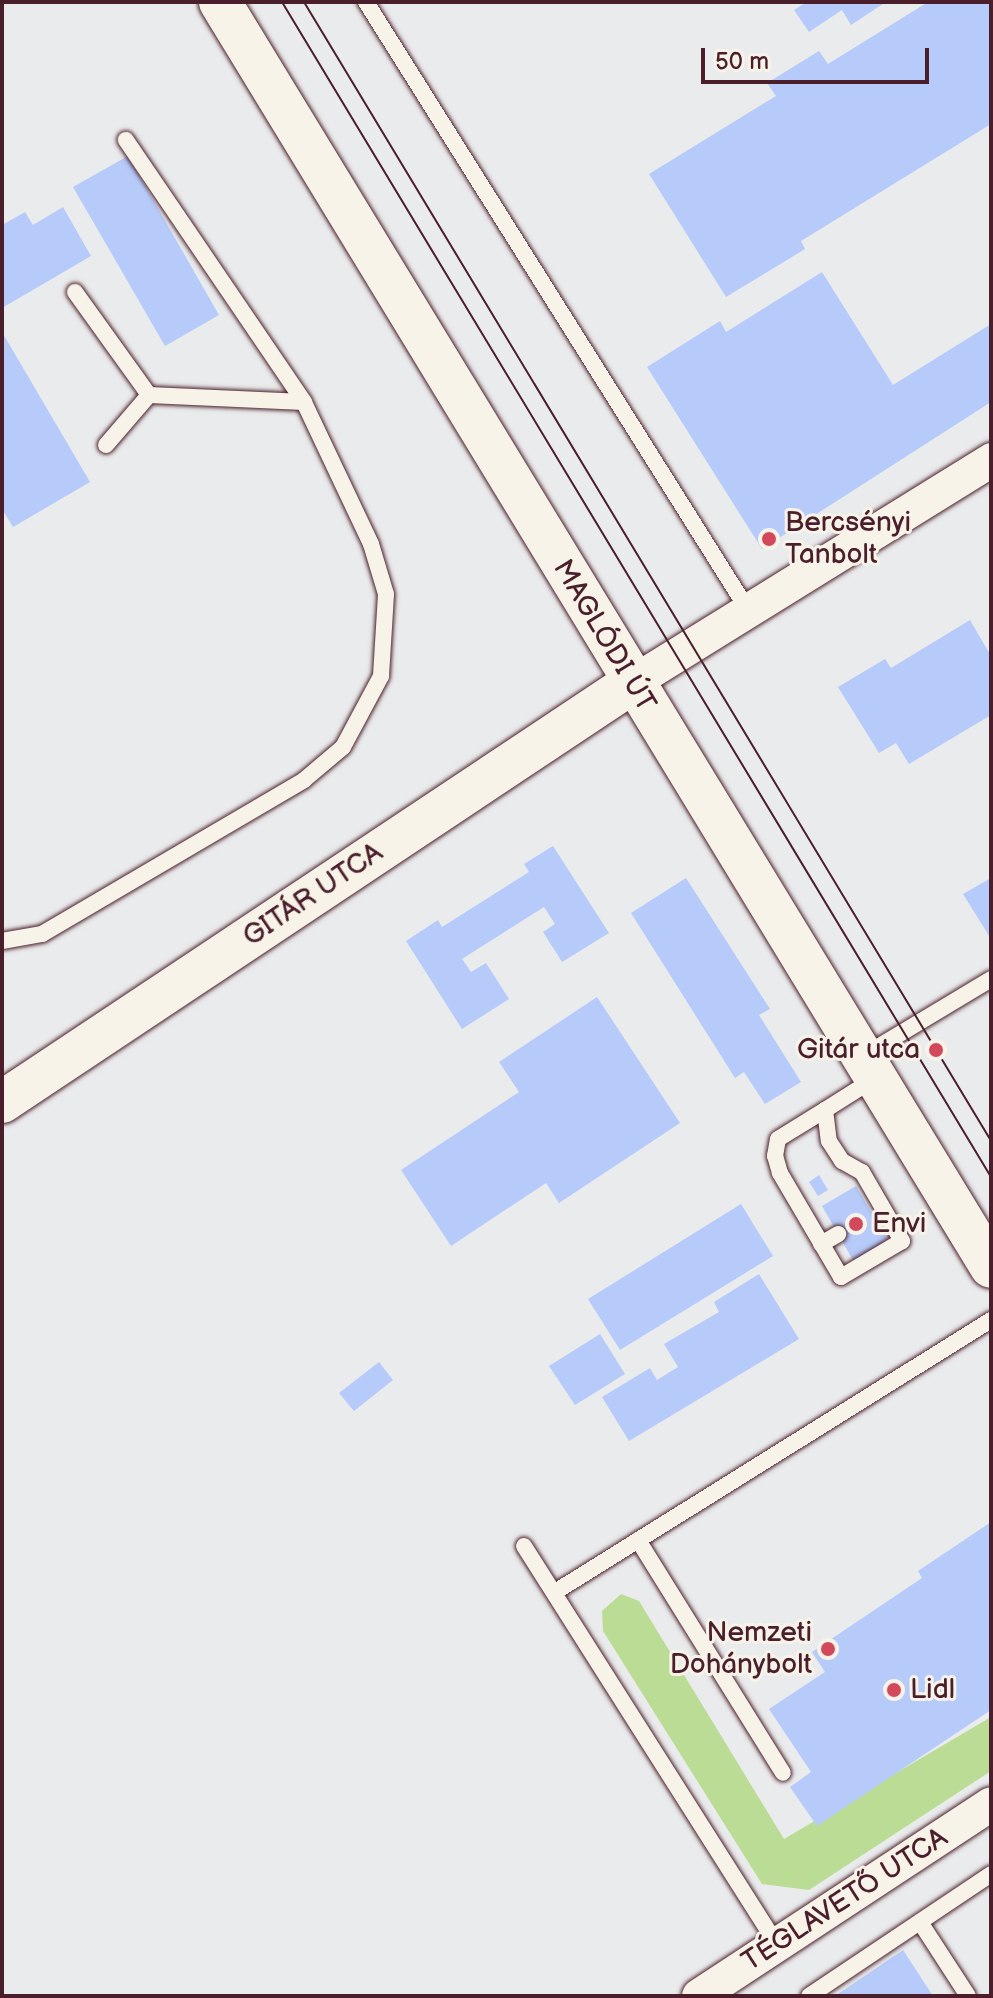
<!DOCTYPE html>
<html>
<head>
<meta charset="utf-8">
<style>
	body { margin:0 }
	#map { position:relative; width:993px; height:1998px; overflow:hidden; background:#eaebec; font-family:"Balsamiq Sans",sans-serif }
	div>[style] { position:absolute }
	.green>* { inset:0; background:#bbdc95 }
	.building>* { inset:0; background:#b6cbfa }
	.roads { filter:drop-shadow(0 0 2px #4a1f2b) drop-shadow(0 0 2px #4a1f2b) }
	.service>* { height:16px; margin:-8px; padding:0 8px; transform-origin:8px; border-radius:8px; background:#f7f3e8 }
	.minor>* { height:34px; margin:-17px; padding:0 17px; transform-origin:17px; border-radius:17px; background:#f7f3e8 }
	.tertiary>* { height:42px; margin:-21px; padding:0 21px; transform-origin:21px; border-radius:21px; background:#f7f3e8 }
	.tram>* { height:2px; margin:-1px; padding:0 1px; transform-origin:1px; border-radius:1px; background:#4a1f2b }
	.dots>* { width:22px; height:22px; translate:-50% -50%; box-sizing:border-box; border:4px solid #f7f3e8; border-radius:50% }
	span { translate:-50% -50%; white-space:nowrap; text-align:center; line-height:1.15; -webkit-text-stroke:6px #f7f3e8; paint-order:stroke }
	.poi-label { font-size:28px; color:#4a1f2b }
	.left { translate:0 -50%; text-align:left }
	.right { translate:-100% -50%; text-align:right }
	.street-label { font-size:28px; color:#4a1f2b }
	.frame { position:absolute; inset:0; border:4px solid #4a1f2b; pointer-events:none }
	.scale { position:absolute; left:701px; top:48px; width:228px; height:36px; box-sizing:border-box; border:4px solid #4a1f2b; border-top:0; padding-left:10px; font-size:24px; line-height:28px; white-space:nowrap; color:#4a1f2b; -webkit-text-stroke:6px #f7f3e8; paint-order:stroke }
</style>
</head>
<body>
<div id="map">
	<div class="green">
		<div style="clip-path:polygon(621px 1594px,639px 1601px,784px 1839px,991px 1717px,991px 1771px,809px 1890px,762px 1884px,603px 1631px,602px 1611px)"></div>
	</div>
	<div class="building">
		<div style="clip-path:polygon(807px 2px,886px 2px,851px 25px,842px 10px,809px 32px,794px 10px)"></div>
		<div style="clip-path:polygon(928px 2px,991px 2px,991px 124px,801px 241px,805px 249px,726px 297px,649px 174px,776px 96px,767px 83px,819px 51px,828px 64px)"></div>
		<div style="clip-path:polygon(128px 156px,219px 315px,165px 346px,73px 187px)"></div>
		<div style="clip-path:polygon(63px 207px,91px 256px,2px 308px,2px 225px,25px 212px,33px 225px)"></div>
		<div style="clip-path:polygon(822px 272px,893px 385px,991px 324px,991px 402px,762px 549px,647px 367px,720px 321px,726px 332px)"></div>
		<div style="clip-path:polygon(2px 332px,90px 482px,13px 527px,2px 509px)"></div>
		<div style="clip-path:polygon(970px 620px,991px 656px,991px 715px,909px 764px,896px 743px,879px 753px,838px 687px,885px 659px,891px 668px)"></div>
		<div style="clip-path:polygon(553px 846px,609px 933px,562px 962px,543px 932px,555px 924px,544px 907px,462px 959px,471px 972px,486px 963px,509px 999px,462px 1029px,406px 941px,438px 920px,442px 927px,529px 872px,524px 864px)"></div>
		<div style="clip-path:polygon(686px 878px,770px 1009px,759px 1015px,801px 1082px,765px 1104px,744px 1072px,735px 1078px,631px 913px)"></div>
		<div style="clip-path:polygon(991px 878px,991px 939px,963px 894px)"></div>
		<div style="clip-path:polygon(597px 997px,680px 1123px,559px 1203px,546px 1183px,451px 1246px,401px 1170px,519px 1092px,499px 1062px)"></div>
		<div style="clip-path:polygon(819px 1175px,828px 1190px,818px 1196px,809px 1182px)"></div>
		<div style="clip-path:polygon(856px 1186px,889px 1242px,854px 1262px,822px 1206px)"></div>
		<div style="clip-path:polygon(741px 1204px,773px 1256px,620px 1350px,588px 1299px)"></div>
		<div style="clip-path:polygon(759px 1274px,799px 1339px,629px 1441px,602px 1397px,650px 1368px,657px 1380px,678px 1367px,664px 1344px,719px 1312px,714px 1302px)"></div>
		<div style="clip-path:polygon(600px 1334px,625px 1374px,575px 1405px,549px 1366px)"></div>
		<div style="clip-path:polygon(379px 1362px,393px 1380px,354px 1411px,339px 1393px)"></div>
		<div style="clip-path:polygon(991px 1522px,991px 1710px,817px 1826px,790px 1787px,811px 1772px,769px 1709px,825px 1672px,812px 1652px,922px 1578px,918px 1571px)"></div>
		<div style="clip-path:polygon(903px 1950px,933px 1996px,835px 1996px)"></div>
	</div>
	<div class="roads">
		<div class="service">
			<div style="left:366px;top:2px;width:718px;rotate:57.86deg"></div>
			<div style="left:75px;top:292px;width:127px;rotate:54.3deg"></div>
			<div style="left:149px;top:395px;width:155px;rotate:2.6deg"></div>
			<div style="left:106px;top:445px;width:66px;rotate:-49.3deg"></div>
			<div style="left:2px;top:941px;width:41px;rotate:-9.9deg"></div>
			<div style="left:42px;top:934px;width:304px;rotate:-30.4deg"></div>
			<div style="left:304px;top:780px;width:51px;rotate:-40.2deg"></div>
			<div style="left:343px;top:747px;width:81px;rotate:-61.8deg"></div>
			<div style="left:381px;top:676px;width:82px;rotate:-86.5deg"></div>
			<div style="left:386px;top:594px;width:52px;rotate:-106.7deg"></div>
			<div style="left:371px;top:544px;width:157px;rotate:-115.3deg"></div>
			<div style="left:304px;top:402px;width:317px;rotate:-124.2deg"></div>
			<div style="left:863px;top:1056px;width:149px;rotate:-31deg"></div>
			<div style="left:825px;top:1110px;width:31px;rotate:83deg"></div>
			<div style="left:829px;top:1141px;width:24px;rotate:57deg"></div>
			<div style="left:842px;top:1161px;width:23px;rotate:29deg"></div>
			<div style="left:862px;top:1172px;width:80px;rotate:59.9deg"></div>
			<div style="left:902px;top:1241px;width:71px;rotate:149.5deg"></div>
			<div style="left:841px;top:1277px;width:121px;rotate:-120.4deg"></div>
			<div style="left:780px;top:1173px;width:18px;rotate:-106deg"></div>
			<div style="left:775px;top:1156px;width:17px;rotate:-80deg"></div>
			<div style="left:778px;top:1139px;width:55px;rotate:-31.7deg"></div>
			<div style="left:825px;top:1110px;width:58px;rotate:-32.3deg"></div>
			<div style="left:821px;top:1244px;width:20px;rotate:-30deg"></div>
			<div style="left:638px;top:1540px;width:274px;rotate:58.1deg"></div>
			<div style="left:524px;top:1546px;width:472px;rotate:57.6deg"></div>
			<div style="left:555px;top:1592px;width:514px;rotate:-31.96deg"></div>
			<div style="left:920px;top:1922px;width:88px;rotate:57deg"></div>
			<div style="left:809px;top:1996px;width:219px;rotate:-33.8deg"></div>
		</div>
		<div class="minor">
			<div style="left:632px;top:683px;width:423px;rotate:-31.8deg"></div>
			<div style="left:699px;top:1996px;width:349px;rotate:-33.3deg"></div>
		</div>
		<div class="tertiary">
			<div style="left:220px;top:2px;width:1481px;rotate:58.64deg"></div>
			<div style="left:2px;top:1102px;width:757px;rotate:-33.63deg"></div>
		</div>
	</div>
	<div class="tram">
		<div style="left:282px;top:2px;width:1372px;rotate:58.89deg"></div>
		<div style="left:304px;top:2px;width:1330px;rotate:58.9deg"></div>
	</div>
	<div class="dots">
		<div style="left:769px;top:539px;background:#d1495b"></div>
		<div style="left:936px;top:1050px;background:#d1495b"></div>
		<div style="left:856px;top:1224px;background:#d1495b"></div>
		<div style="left:828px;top:1649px;background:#d1495b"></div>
		<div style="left:894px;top:1690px;background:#d1495b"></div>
	</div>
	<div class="poi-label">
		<span class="left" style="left:785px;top:539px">Bercsényi<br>Tanbolt</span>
		<span class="right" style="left:920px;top:1050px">Gitár utca</span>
		<span class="left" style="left:872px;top:1224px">Envi</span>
		<span class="right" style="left:812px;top:1649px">Nemzeti<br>Dohánybolt</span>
		<span class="left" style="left:910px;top:1690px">Lidl</span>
	</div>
	<div class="street-label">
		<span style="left:604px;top:636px;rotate:59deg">MAGLÓDI ÚT</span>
		<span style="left:313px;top:895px;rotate:-34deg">GITÁR UTCA</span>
		<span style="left:845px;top:1900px;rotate:-33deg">TÉGLAVETŐ UTCA</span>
	</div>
	<div class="frame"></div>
	<div class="scale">50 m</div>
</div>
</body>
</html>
